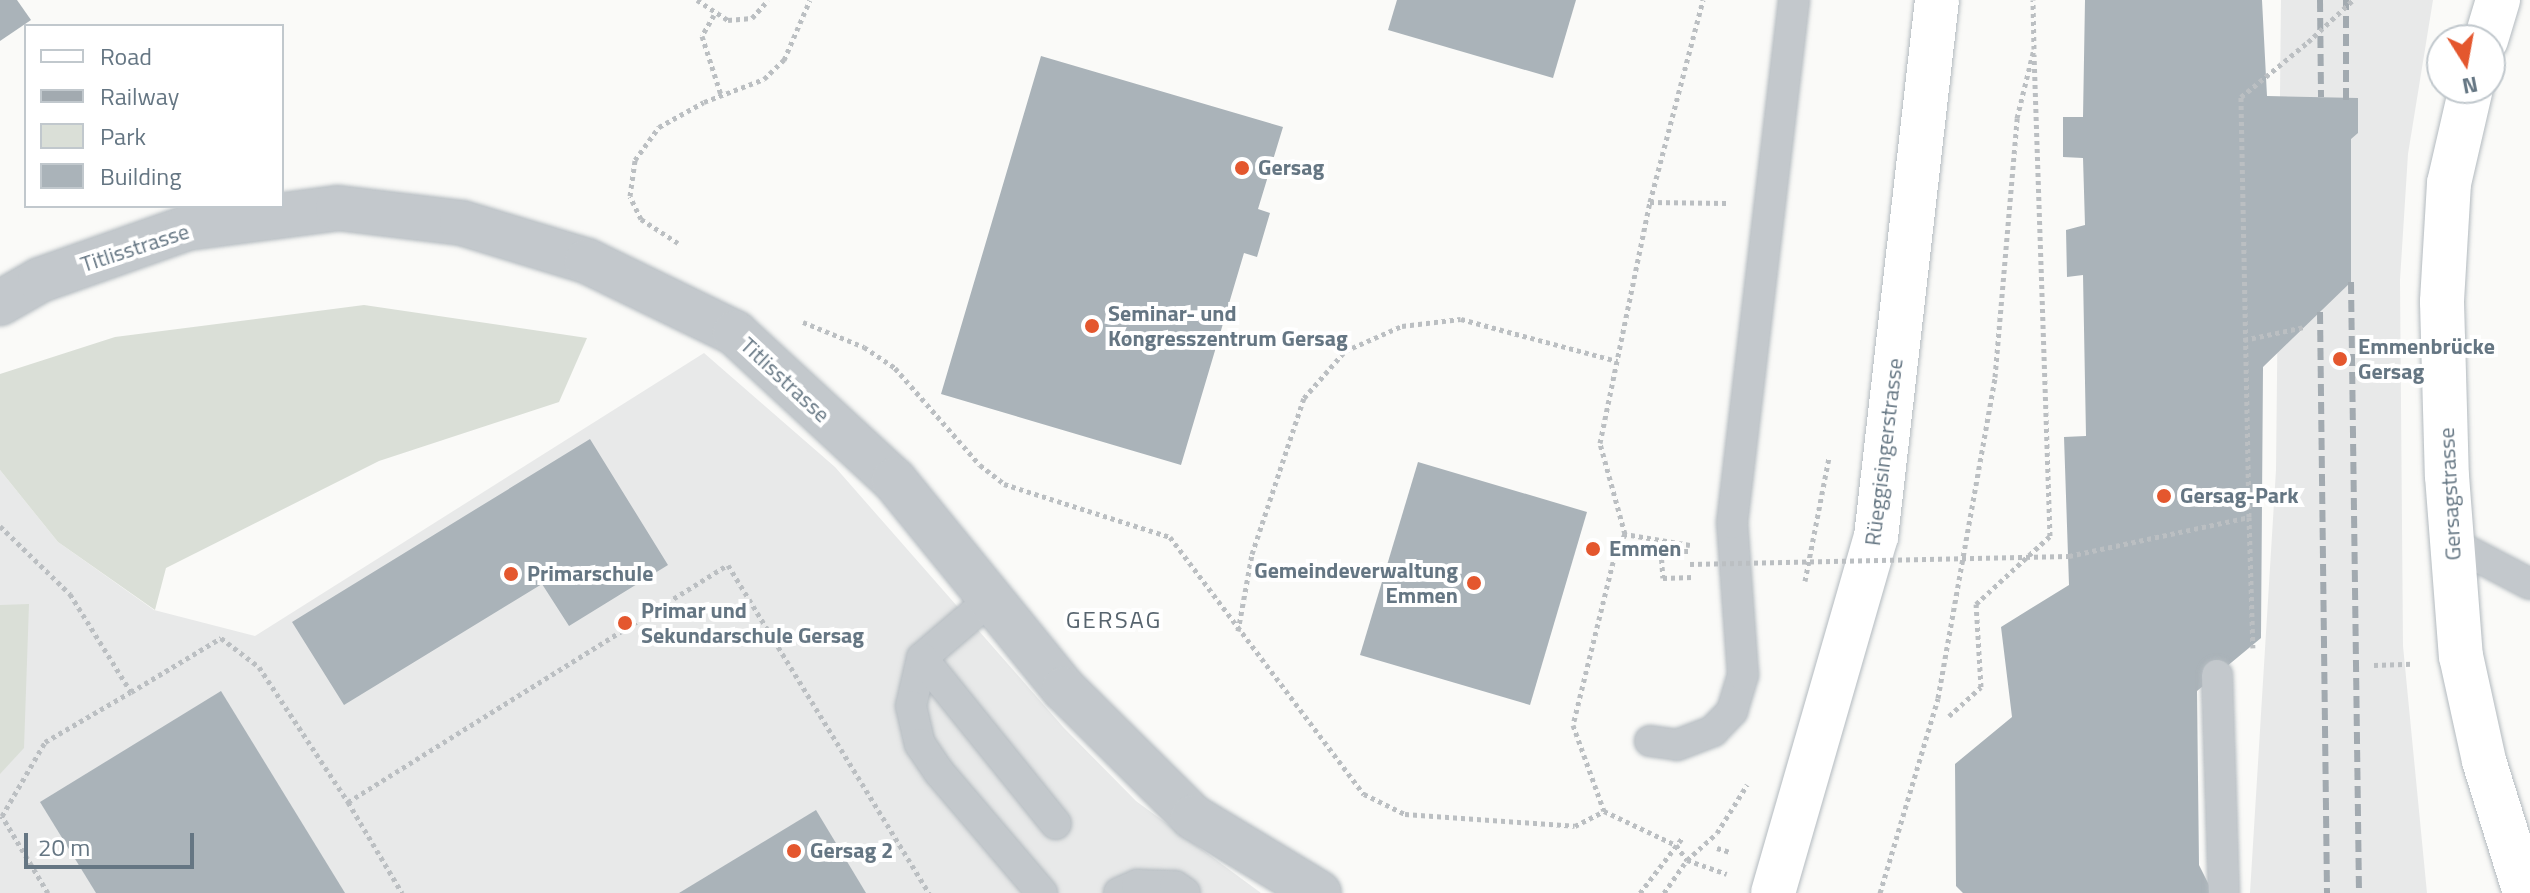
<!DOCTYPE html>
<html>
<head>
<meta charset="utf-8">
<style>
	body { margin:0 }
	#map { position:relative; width:2530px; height:893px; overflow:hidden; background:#fafaf8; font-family:"Titillium Web",sans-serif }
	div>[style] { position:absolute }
	.built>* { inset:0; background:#e8e9e9 }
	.green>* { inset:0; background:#dadfd7 }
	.building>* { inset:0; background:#aab3b9 }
	.path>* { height:5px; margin-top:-2.5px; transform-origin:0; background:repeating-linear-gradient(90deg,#bbbfc2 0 4px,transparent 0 8px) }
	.roads { filter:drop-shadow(0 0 2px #b3babf) drop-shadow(0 0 2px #b3babf) }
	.lane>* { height:30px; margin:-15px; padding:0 15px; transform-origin:15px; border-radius:15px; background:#c3c8cc }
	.street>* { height:44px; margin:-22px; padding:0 22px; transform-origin:22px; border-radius:22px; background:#c3c8cc }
	.secondary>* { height:44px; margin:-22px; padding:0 22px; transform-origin:22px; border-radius:22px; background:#fff }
	.rail>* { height:6px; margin-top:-3px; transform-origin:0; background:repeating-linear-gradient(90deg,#a2aab0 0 12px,transparent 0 18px) }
	.path-bridge>* { height:5px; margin-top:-2.5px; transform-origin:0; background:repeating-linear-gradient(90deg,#bbbfc2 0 4px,transparent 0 8px) }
	.dots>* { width:22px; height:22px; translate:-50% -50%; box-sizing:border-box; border:4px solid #fff; border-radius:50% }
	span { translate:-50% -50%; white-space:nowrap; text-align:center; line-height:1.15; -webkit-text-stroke:8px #fff; paint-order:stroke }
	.poi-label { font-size:22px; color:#657683; font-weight:700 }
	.left { translate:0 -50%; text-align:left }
	.right { translate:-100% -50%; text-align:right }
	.street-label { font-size:22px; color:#657683 }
	.neighbourhood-label { font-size:24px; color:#57646e; letter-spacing:2px }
	.legend { position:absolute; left:24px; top:24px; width:260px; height:184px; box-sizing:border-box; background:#fff; border:2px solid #c1c8cd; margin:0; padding:10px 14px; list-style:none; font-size:24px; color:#657683 }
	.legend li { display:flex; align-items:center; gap:16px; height:40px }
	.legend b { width:40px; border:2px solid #c1c8cd }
	.north { position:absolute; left:2426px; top:24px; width:80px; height:80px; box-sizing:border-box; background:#fff; border:2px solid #c1c8cd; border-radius:50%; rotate:169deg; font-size:22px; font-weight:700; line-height:32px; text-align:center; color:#657683 }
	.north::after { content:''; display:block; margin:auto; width:28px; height:36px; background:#e4572e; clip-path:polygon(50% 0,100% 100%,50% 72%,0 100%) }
	.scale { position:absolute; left:24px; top:833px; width:170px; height:36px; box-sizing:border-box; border:4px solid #657683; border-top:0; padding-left:10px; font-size:24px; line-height:28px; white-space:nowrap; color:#657683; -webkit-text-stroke:6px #fff; paint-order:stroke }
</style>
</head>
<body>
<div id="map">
	<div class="built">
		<div style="clip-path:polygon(2281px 0,2433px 0,2408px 154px,2400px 280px,2403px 646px,2427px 893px,2250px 893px,2276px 470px)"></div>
		<div style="clip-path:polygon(704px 353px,835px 467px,1064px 728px,1136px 801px,1261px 893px,0 893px,0 470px,58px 542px,154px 610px,255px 636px)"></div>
	</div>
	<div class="green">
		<div style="clip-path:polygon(364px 305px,587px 338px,559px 402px,379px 461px,166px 568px,155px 610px,58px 542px,0 470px,0 374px,115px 337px)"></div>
		<div style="clip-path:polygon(29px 604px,24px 748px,0 774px,0 605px)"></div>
	</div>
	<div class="building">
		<div style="clip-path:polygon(0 0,17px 0,31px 20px,0 41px)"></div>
		<div style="clip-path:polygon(1397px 0,1576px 0,1553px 78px,1388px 30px)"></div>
		<div style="clip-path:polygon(2085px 0,2262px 0,2267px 96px,2358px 98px,2358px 133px,2351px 139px,2351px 282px,2263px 367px,2261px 638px,2197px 691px,2199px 865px,2213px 893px,1963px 893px,1956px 886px,1955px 764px,2012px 717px,2001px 627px,2069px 585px,2064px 437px,2086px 436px,2083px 275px,2067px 277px,2066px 230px,2085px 225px,2083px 158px,2063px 157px,2063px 117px,2083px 117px)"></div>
		<div style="clip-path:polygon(1041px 56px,1283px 127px,1258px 209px,1270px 213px,1257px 257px,1244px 253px,1181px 465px,941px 394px)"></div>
		<div style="clip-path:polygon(590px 439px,668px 565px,569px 626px,542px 584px,344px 705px,292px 622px)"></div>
		<div style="clip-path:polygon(1418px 462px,1587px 512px,1530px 705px,1360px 655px)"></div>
		<div style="clip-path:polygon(221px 691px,345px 893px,96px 893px,40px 802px)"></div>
		<div style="clip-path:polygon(816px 810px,866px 893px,679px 893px)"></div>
	</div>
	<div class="path">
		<div style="left:697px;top:0;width:37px;rotate:33deg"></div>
		<div style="left:728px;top:20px;width:24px;rotate:-5deg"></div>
		<div style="left:752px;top:18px;width:24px;rotate:-48deg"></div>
		<div style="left:714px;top:15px;width:24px;rotate:120deg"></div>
		<div style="left:702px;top:36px;width:62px;rotate:72.1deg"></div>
		<div style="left:1650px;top:202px;width:77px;rotate:0.7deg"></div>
		<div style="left:678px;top:243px;width:44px;rotate:-147deg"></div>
		<div style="left:641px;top:219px;width:25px;rotate:-116deg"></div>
		<div style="left:630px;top:196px;width:36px;rotate:-82deg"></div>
		<div style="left:635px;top:160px;width:41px;rotate:-54deg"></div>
		<div style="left:659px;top:127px;width:51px;rotate:-29.1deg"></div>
		<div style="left:704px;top:102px;width:64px;rotate:-21deg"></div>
		<div style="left:764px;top:79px;width:28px;rotate:-44deg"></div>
		<div style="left:784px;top:60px;width:65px;rotate:-66.6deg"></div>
		<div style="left:803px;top:322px;width:66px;rotate:22.3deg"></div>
		<div style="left:864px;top:347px;width:37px;rotate:34deg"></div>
		<div style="left:895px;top:368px;width:129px;rotate:48.8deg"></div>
		<div style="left:980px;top:465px;width:31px;rotate:38deg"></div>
		<div style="left:1004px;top:484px;width:174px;rotate:17.7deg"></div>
		<div style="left:1170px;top:537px;width:322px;rotate:53deg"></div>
		<div style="left:1364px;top:794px;width:46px;rotate:26deg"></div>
		<div style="left:1405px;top:814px;width:170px;rotate:4deg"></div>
		<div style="left:1575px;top:826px;width:33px;rotate:-27deg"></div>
		<div style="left:2244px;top:340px;width:61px;rotate:-12.2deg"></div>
		<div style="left:2249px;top:517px;width:131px;rotate:88.3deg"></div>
		<div style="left:0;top:526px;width:98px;rotate:44.2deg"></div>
		<div style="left:70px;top:594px;width:115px;rotate:58.1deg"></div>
		<div style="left:131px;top:692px;width:105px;rotate:-31deg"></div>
		<div style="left:221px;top:638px;width:48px;rotate:37.3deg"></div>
		<div style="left:259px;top:667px;width:162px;rotate:56.6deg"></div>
		<div style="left:348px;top:802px;width:448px;rotate:-32deg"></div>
		<div style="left:728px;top:565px;width:385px;rotate:58.5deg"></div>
		<div style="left:1625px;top:534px;width:22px;rotate:117deg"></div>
		<div style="left:1615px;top:554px;width:176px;rotate:103.8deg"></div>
		<div style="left:1573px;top:725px;width:91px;rotate:70.2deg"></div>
		<div style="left:1604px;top:811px;width:80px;rotate:25.3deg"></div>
		<div style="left:1676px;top:845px;width:19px;rotate:54deg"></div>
		<div style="left:1687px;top:860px;width:42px;rotate:19.3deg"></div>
		<div style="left:1690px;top:545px;width:66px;rotate:-170.4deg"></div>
		<div style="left:1625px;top:534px;width:94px;rotate:-105.4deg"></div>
		<div style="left:1600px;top:443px;width:246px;rotate:-78.3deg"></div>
		<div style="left:1650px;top:202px;width:209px;rotate:-75.3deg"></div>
		<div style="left:1688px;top:551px;width:27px;rotate:180deg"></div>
		<div style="left:1661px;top:551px;width:27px;rotate:86deg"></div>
		<div style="left:1663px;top:578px;width:30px;rotate:-2deg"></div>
		<div style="left:2069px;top:556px;width:184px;rotate:-12.2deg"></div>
		<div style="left:2249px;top:517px;width:420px;rotate:-91.1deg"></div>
		<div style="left:2241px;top:97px;width:87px;rotate:-39.4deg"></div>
		<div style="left:1805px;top:581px;width:126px;rotate:-79deg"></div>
		<div style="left:1238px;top:631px;width:78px;rotate:-79.7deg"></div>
		<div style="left:1252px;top:554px;width:164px;rotate:-71.6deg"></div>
		<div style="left:1304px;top:398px;width:62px;rotate:-48.9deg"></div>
		<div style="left:1345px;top:351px;width:62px;rotate:-23.7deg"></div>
		<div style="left:1402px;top:326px;width:59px;rotate:-6.8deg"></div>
		<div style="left:1461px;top:319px;width:162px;rotate:15.1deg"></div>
		<div style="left:2374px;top:665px;width:38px;rotate:-2deg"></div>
		<div style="left:1949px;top:716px;width:43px;rotate:-42.2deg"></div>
		<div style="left:1981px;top:687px;width:83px;rotate:-93.4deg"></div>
		<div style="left:1976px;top:604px;width:100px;rotate:-42.6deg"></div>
		<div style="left:2050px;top:536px;width:482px;rotate:-91.9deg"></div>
		<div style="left:348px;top:802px;width:106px;rotate:59.3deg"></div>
		<div style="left:1717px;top:848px;width:14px;rotate:17deg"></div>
		<div style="left:48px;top:893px;width:90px;rotate:-120.9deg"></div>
		<div style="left:2px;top:816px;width:86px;rotate:-59.8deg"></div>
		<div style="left:45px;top:742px;width:99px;rotate:-30.2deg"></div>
		<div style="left:1640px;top:893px;width:71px;rotate:-52.5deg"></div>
		<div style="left:1664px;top:893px;width:40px;rotate:-55.1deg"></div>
		<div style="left:1687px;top:860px;width:40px;rotate:-42deg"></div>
		<div style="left:1717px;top:833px;width:57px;rotate:-58deg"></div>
		<div style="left:1880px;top:893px;width:203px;rotate:-73.4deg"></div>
		<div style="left:1938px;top:698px;width:326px;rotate:-79.9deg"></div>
		<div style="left:1995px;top:377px;width:260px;rotate:-85.1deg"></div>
		<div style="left:2017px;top:118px;width:71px;rotate:-76.2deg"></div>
		<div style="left:2034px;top:49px;width:49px;rotate:-91.2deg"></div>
	</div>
	<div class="roads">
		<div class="lane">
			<div style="left:2452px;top:543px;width:88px;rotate:27.7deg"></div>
			<div style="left:992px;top:598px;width:92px;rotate:139.4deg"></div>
			<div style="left:922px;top:658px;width:49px;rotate:102.9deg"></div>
			<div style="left:911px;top:706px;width:39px;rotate:77deg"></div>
			<div style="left:920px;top:744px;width:34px;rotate:56deg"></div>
			<div style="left:939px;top:772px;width:159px;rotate:49.6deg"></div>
			<div style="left:922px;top:658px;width:213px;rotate:51.1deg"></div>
			<div style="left:2217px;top:675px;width:218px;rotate:88.2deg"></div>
			<div style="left:1650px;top:741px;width:27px;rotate:8deg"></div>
			<div style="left:1677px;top:745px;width:39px;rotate:-21deg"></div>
			<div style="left:1713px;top:731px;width:28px;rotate:-46deg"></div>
			<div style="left:1732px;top:711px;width:38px;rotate:-73deg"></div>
			<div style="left:1743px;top:675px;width:152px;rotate:-94.1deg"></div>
			<div style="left:1732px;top:523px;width:527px;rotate:-83.24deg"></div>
			<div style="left:1119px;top:893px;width:20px;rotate:-24deg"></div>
			<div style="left:1137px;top:885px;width:38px;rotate:2deg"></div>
			<div style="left:1175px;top:886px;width:12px;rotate:35deg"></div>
		</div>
		<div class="street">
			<div style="left:0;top:303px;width:46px;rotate:-29.9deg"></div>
			<div style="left:40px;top:280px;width:156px;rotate:-19.5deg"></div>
			<div style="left:187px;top:228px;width:152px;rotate:-7.5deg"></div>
			<div style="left:338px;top:208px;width:125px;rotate:6.9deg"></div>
			<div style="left:462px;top:223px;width:131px;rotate:16.9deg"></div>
			<div style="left:587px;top:261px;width:165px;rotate:25.9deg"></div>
			<div style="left:735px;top:333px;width:217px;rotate:42.8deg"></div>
			<div style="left:894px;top:480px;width:269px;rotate:50.9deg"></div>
			<div style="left:1064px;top:689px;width:182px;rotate:44.8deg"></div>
			<div style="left:1193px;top:817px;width:147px;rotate:31.1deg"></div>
		</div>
		<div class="secondary">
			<div style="left:2486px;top:40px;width:42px;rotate:-73.3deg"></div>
			<div style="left:2471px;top:88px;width:98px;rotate:103deg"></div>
			<div style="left:2449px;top:183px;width:119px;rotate:93.4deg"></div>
			<div style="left:2442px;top:302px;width:174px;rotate:88.4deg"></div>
			<div style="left:2447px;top:476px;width:181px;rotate:85.6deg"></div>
			<div style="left:2461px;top:656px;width:107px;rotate:77.6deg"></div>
			<div style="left:2484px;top:761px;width:138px;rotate:72.7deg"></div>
			<div style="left:1773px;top:893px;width:371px;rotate:-73.9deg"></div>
			<div style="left:1876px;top:537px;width:540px;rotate:-83.52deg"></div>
		</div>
	</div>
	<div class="rail">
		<div style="left:2320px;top:0;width:97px;rotate:89.4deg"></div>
		<div style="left:2346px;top:100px;width:100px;rotate:-90deg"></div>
		<div style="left:2351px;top:282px;width:611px;rotate:89.25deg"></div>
		<div style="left:2320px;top:312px;width:581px;rotate:89.31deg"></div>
	</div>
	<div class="path-bridge">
		<div style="left:2308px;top:42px;width:62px;rotate:-43deg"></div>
		<div style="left:1690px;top:564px;width:379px;rotate:-1.2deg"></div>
	</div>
	<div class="dots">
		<div style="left:1242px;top:168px;background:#e4572e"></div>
		<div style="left:1092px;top:326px;background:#e4572e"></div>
		<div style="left:2340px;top:359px;background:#e4572e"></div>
		<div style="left:2164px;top:496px;background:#e4572e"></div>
		<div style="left:1593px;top:549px;background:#e4572e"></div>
		<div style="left:511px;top:574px;background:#e4572e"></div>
		<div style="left:1474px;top:583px;background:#e4572e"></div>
		<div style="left:625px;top:623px;background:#e4572e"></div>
		<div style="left:794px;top:851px;background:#e4572e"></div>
	</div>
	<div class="poi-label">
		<span class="left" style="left:1258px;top:168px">Gersag</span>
		<span class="left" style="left:1108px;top:326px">Seminar- und<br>Kongresszentrum Gersag</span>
		<span class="left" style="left:2358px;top:359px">Emmenbrücke<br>Gersag</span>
		<span class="left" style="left:2180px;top:496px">Gersag-Park</span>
		<span class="left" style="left:1609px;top:549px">Emmen</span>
		<span class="right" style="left:1458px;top:583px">Gemeindeverwaltung<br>Emmen</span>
		<span class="left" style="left:527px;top:574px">Primarschule</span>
		<span class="left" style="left:641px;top:623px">Primar und<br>Sekundarschule Gersag</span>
		<span class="left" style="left:810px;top:851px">Gersag 2</span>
	</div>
	<div class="street-label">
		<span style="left:135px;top:248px;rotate:-18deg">Titlisstrasse</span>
		<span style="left:785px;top:380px;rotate:43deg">Titlisstrasse</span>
		<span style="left:1884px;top:452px;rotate:-83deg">Rüeggisingerstrasse</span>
		<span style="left:2450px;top:494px;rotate:-93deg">Gersagstrasse</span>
	</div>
	<div class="neighbourhood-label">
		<span style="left:1114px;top:620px">GERSAG</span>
	</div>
	<ul class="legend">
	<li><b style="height:10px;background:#fff"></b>Road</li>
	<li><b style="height:10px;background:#a2aab0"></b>Railway</li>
	<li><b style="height:22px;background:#dadfd7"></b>Park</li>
	<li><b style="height:22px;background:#aab3b9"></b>Building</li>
	</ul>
	<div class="north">N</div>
	<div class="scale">20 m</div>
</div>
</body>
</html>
